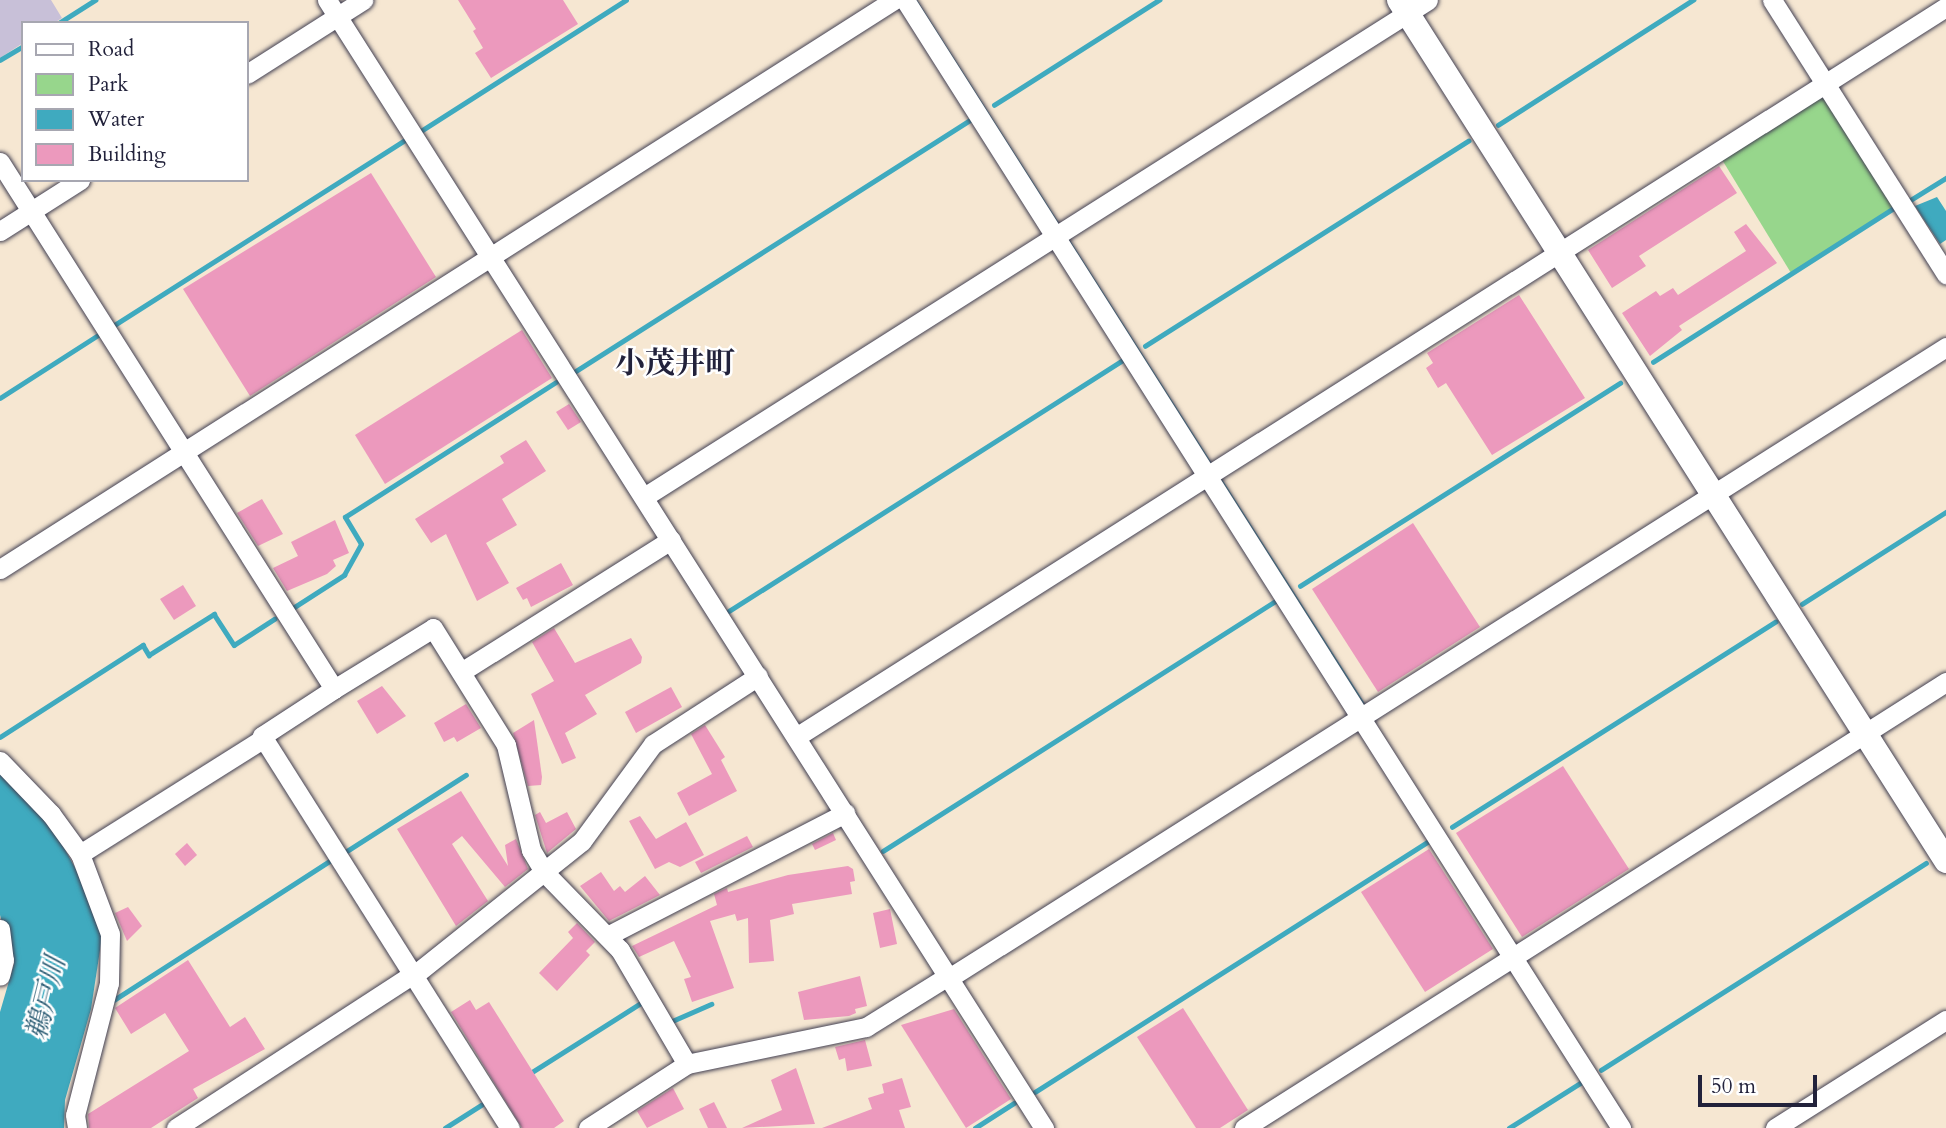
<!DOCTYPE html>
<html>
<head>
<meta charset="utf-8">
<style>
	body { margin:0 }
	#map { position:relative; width:1946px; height:1128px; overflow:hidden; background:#f6e7d2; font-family:Cardo,"Noto Serif JP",serif }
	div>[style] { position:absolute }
	.industrial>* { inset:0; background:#c8c0d8 }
	.green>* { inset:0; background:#97d68c }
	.water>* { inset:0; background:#3faabf }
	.stream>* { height:4.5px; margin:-2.25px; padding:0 2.25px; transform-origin:2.25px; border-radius:2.25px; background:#3faabf }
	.building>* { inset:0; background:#ec99bd }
	.roads { filter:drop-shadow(0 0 2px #424052) drop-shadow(0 0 2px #424052) }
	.minor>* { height:19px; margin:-9.5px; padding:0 9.5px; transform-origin:9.5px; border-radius:9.5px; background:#fff }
	.tertiary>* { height:24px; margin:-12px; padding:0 12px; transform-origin:12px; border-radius:12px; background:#fff }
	span { translate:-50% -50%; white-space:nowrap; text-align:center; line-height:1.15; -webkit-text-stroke:5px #fff; paint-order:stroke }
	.water-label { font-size:28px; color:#2f5f76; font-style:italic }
	.quarter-label { font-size:30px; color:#22223b; font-weight:700 }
	.legend { position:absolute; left:21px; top:21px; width:228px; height:161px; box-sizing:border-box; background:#fff; border:2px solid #a7a7b1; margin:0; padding:9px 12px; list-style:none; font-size:21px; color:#22223b }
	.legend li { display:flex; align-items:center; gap:14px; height:35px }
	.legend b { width:35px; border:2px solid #a7a7b1 }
	.scale { position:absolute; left:1698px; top:1075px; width:119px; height:32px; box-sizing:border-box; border:4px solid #22223b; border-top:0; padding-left:9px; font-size:21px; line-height:24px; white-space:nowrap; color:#22223b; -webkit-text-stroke:5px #fff; paint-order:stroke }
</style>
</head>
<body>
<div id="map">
	<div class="industrial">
		<div style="clip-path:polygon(0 0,51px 0,62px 18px,54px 23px,23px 23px,23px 43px,0 58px)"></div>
	</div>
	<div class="green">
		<div style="clip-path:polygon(1824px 95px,1894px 208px,1791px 273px,1721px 158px)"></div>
	</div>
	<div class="water">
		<div style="clip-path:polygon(912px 0,917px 0,1367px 707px,1363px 710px)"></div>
		<div style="clip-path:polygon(1937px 197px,1946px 211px,1946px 240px,1940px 244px,1915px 206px)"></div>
		<div style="clip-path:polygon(0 772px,25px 794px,62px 844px,91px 897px,102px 937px,91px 1009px,65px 1100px,64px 1128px,0 1128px,0 1012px,14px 964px,0 915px)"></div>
	</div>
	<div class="stream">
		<div style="left:59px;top:23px;width:43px;rotate:-32.6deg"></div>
		<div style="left:0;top:60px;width:27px;rotate:-31deg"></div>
		<div style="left:994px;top:105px;width:196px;rotate:-32.5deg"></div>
		<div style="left:1498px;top:125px;width:232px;rotate:-32.7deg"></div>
		<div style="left:421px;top:131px;width:243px;rotate:-32.6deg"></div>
		<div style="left:1909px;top:201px;width:44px;rotate:-31.9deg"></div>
		<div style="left:113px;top:326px;width:344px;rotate:-32.5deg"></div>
		<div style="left:1145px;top:346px;width:383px;rotate:-32.4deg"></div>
		<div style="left:1653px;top:362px;width:286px;rotate:-32.6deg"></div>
		<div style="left:576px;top:371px;width:472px;rotate:-32.5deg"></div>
		<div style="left:0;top:398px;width:117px;rotate:-32.7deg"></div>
		<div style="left:1300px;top:586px;width:379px;rotate:-32.4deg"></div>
		<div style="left:1802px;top:604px;width:171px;rotate:-32.6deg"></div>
		<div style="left:293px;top:608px;width:61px;rotate:-32.9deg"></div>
		<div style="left:344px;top:575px;width:35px;rotate:-61deg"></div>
		<div style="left:361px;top:544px;width:31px;rotate:-121deg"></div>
		<div style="left:345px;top:517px;width:250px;rotate:-32.6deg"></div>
		<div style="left:729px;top:611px;width:469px;rotate:-32.5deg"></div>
		<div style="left:0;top:737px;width:170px;rotate:-32.8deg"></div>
		<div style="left:143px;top:645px;width:12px;rotate:59deg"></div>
		<div style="left:149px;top:655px;width:77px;rotate:-32.2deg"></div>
		<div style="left:214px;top:614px;width:37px;rotate:57deg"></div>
		<div style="left:234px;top:645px;width:48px;rotate:-33deg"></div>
		<div style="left:1452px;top:827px;width:383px;rotate:-32.4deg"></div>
		<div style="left:347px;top:851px;width:141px;rotate:-32.6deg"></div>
		<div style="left:883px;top:851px;width:466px;rotate:-32.5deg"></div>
		<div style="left:114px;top:1000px;width:257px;rotate:-32.8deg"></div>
		<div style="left:670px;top:1022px;width:45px;rotate:-23.7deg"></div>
		<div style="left:1601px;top:1070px;width:385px;rotate:-32.5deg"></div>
		<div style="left:529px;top:1074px;width:133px;rotate:-32.4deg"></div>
		<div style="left:1035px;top:1092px;width:469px;rotate:-32.5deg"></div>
		<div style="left:445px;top:1128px;width:43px;rotate:-32.6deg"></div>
		<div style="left:975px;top:1128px;width:46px;rotate:-32.7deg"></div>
		<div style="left:1509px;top:1128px;width:90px;rotate:-32.3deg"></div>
	</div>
	<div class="building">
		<div style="clip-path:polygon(458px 0,563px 0,578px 24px,491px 78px,475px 53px,483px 48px,473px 31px,476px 29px)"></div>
		<div style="clip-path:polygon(1719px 166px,1737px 193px,1639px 256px,1646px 266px,1612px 288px,1588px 250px)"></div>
		<div style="clip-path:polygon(371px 173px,436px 277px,250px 396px,183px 289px)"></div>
		<div style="clip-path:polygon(1746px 224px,1777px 263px,1679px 326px,1682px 330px,1650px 356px,1622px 313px,1656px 291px,1660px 296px,1673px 288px,1678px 295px,1746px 251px,1734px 232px)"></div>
		<div style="clip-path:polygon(1519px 295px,1585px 398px,1492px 455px,1446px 383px,1438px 388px,1426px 368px,1433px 363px,1427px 353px)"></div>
		<div style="clip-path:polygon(522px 330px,552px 378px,385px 484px,355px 435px)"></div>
		<div style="clip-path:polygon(569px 404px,581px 422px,568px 430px,556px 412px)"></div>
		<div style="clip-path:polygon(526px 440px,546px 471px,502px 499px,517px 525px,486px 543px,509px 583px,477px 601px,446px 534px,431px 543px,415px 519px,504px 463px,500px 456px)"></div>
		<div style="clip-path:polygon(262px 499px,283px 534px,258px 546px,237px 513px)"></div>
		<div style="clip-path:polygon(335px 520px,349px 553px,333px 560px,336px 566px,327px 574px,287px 591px,273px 568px,298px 556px,291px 542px)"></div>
		<div style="clip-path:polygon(1413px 523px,1480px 627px,1378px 692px,1312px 589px)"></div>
		<div style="clip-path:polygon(561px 563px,573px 585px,531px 607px,527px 598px,523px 600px,516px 588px)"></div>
		<div style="clip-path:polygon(183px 585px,196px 606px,174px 620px,160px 599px)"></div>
		<div style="clip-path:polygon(554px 628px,575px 663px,631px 638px,642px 657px,641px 663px,585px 695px,597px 714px,565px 733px,576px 758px,562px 764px,531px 694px,554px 681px,532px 642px)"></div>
		<div style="clip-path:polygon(382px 686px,406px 716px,377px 734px,357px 701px)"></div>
		<div style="clip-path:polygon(671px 687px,682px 707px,636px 733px,625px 712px)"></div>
		<div style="clip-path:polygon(466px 704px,481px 728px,457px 742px,454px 737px,444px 742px,434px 723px)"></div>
		<div style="clip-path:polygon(534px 720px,542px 777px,541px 785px,528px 786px,513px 733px)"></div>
		<div style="clip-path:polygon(705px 725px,725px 757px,721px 760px,737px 791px,689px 816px,677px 793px,712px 774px,691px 734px)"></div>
		<div style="clip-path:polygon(1563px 766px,1629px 869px,1522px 937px,1456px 833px)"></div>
		<div style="clip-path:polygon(461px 791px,508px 866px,505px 845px,516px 839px,528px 869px,505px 887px,462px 836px,452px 844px,488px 901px,456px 926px,397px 829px)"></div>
		<div style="clip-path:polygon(540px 812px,546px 823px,567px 812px,576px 829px,547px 853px,535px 815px)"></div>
		<div style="clip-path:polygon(640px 816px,656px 839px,686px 822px,704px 855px,680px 867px,669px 862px,655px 869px,629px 821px)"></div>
		<div style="clip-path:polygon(833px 833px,836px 840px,815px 850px,812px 844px)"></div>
		<div style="clip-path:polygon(747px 836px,753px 847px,701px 873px,695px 862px)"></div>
		<div style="clip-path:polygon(187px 843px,197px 855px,185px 866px,175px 854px)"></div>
		<div style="clip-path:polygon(1429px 849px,1493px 949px,1425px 992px,1361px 892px)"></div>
		<div style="clip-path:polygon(848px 866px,853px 869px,855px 881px,850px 882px,852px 894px,792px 904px,794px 914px,770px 920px,774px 961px,749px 963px,748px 918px,737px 921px,735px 914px,710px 921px,734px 988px,692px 1002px,684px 979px,691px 977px,674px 941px,639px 957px,632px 946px,717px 905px,714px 894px,727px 888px,728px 892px,788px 875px)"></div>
		<div style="clip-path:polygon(601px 872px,614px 891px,620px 886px,625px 892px,645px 876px,660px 895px,609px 921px,580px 886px)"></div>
		<div style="clip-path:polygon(128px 907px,142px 926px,127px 941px,115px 913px)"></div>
		<div style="clip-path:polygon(890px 909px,897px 944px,880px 948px,873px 913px)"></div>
		<div style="clip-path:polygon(577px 923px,595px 942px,586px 951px,590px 955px,557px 991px,539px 973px,573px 938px,568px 932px)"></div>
		<div style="clip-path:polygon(188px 960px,230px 1027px,245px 1017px,265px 1049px,193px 1089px,198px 1098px,151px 1128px,89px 1128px,88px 1114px,189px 1051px,165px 1013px,131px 1034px,115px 1008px)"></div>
		<div style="clip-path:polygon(860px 976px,867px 1006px,855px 1009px,856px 1013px,849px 1016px,804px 1020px,798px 992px)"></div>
		<div style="clip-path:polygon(470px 1000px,476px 1010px,489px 1002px,564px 1121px,554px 1128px,522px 1128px,451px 1012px)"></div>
		<div style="clip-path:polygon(1183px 1008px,1248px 1110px,1220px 1128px,1196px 1128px,1137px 1037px)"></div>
		<div style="clip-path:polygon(954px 1009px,1011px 1099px,966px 1128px,901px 1025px)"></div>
		<div style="clip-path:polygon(865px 1040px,872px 1066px,847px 1071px,845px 1058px,839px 1060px,835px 1047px)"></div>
		<div style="clip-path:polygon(796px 1068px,815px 1124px,742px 1128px,782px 1110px,771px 1080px)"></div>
		<div style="clip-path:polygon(902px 1078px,911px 1107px,899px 1110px,905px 1128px,822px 1128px,872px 1109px,868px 1098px,884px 1093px,882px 1084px)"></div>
		<div style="clip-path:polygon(673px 1088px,684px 1109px,647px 1128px,637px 1111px)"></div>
		<div style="clip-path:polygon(714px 1102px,727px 1128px,708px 1128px,699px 1109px)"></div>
	</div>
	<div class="roads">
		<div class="minor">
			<div style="left:327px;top:0;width:1337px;rotate:57.56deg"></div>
			<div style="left:905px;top:0;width:1336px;rotate:57.59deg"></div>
			<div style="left:1772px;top:0;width:325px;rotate:57.6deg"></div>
			<div style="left:247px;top:74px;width:138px;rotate:-32.5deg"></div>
			<div style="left:0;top:162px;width:624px;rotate:57.63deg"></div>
			<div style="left:334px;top:689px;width:86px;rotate:146.9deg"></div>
			<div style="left:262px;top:736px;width:464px;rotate:57.7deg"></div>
			<div style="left:0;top:231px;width:95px;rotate:-32.5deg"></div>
			<div style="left:644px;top:497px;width:928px;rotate:-32.37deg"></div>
			<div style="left:0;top:569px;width:1060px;rotate:-32.48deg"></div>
			<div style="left:461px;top:672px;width:248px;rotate:-32.2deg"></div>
			<div style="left:334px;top:689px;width:116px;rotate:-31.6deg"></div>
			<div style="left:433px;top:628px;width:138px;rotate:58deg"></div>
			<div style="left:506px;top:745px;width:108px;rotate:76.6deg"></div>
			<div style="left:531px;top:850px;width:26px;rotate:59deg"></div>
			<div style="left:544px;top:872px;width:109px;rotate:45.7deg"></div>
			<div style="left:620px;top:950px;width:132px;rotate:59.6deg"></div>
			<div style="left:796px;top:737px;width:1362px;rotate:-32.41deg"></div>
			<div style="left:0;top:761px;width:74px;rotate:46.1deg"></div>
			<div style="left:51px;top:814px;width:49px;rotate:54.1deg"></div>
			<div style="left:80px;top:854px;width:85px;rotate:69.4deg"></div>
			<div style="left:110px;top:934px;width:49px;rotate:91.2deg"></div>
			<div style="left:109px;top:983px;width:136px;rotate:104.4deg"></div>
			<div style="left:75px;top:1115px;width:13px;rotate:81deg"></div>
			<div style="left:80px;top:854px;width:218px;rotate:-32.2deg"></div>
			<div style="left:0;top:929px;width:31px;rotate:83deg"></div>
			<div style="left:4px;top:960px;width:16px;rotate:104deg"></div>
			<div style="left:609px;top:935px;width:266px;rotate:-27.3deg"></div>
			<div style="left:413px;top:976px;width:216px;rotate:-38.6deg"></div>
			<div style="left:582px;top:841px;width:120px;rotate:-53.8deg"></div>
			<div style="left:653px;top:744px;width:125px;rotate:-32.9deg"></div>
			<div style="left:949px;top:978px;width:1180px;rotate:-32.33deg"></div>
			<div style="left:176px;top:1128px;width:281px;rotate:-33deg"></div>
			<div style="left:588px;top:1128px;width:118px;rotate:-32.9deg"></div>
			<div style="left:687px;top:1064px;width:183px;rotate:-11.7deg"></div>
			<div style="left:866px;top:1027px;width:97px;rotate:-31.9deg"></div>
			<div style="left:1244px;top:1128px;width:832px;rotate:-32.43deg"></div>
			<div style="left:1775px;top:1128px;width:202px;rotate:-32.3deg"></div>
		</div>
		<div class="tertiary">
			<div style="left:1399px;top:0;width:1020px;rotate:57.57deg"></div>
		</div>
	</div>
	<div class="water-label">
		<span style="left:46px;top:998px;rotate:-76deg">鵜戸川</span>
	</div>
	<div class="quarter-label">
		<span style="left:675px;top:364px">小茂井町</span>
	</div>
	<ul class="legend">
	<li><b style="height:9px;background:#fff"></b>Road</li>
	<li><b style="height:19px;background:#97d68c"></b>Park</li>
	<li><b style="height:19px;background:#3faabf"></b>Water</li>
	<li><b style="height:19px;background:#ec99bd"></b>Building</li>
	</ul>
	<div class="scale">50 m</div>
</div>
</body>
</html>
